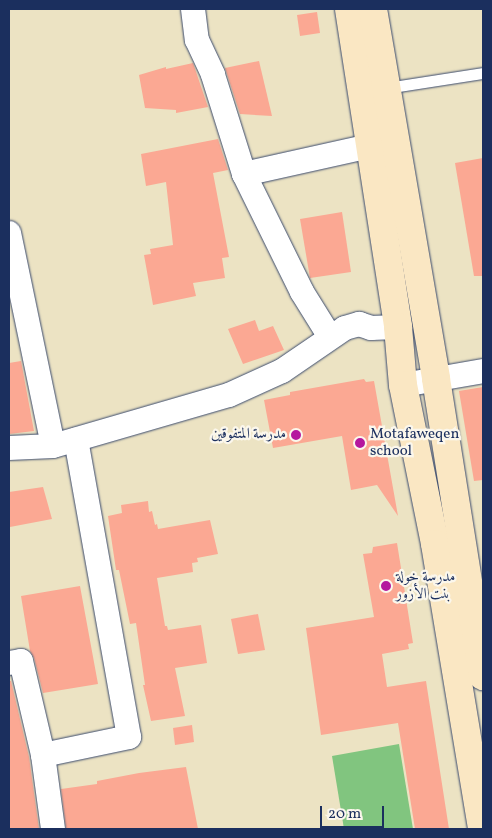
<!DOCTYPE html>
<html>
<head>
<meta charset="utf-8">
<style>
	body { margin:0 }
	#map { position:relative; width:492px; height:838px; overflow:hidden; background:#ece3c3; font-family:Vollkorn,Amiri,serif }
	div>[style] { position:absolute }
	.green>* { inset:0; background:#81c57f }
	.building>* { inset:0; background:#fba893 }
	.roads { filter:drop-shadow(0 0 1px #3a4a6d) drop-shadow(0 0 1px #3a4a6d) }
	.lane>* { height:11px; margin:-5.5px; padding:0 5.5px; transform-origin:5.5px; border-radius:5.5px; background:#fff }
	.street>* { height:24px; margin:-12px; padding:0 12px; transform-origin:12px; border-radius:12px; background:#fff }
	.secondary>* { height:28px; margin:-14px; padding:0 14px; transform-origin:14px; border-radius:14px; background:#fae7c3 }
	.dots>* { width:14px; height:14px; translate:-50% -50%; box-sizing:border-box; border:2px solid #fbf7ec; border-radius:50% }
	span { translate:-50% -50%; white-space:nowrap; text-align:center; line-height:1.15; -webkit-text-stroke:4.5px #fbf7ec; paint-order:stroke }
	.poi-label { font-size:15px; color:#1b2f5e }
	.left { translate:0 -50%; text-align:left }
	.right { translate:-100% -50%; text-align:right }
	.frame { position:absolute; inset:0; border:10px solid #1b2f5e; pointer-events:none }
	.scale { position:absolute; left:320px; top:806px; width:64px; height:22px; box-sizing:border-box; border:2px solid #1b2f5e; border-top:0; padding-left:6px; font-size:15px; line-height:18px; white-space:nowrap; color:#1b2f5e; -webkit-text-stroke:4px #fbf7ec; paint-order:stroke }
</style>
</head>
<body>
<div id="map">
	<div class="green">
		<div style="clip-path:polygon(399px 744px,413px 829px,344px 829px,332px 756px)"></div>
	</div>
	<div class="building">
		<div style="clip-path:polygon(317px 12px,320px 33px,300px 36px,297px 15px)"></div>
		<div style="clip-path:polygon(259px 61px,272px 116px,240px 114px,225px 68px)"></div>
		<div style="clip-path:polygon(193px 63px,208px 107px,176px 113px,176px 110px,145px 108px,139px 75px,166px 67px,166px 69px)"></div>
		<div style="clip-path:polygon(218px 139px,228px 170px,213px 173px,229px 257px,222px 258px,225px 278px,193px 283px,196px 296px,153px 305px,144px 255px,151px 254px,150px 249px,173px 245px,166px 182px,146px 186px,141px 154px)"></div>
		<div style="clip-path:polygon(483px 158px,483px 276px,474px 276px,455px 163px)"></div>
		<div style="clip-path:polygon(342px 212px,351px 272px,310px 278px,300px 219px)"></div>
		<div style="clip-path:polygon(255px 320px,259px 331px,273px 326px,284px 350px,243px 364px,228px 329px)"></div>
		<div style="clip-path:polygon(21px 361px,34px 431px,9px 434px,9px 363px)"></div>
		<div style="clip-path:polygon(364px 379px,366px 382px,374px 381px,398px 516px,377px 485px,351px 490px,342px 436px,273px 448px,264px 400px,290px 395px,290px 392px)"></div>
		<div style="clip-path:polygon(483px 387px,483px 480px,474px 481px,459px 391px)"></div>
		<div style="clip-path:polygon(43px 487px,52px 519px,10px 527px,9px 492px)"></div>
		<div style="clip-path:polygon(148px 501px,149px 512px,152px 511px,155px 525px,157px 524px,158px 529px,210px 520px,218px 554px,197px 558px,198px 562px,192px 563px,193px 572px,157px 578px,165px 626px,167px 626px,168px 630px,201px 625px,207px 663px,175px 668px,185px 716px,151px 721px,143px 685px,145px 685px,136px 623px,130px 624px,119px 570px,116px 570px,108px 516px,122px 513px,121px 505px)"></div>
		<div style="clip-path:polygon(397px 543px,413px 643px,408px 644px,409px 649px,382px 654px,387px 687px,426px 681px,449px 829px,415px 829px,398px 723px,321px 735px,306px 628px,374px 617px,363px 554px,372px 553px,373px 547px)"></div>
		<div style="clip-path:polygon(80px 586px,98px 684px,43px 693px,34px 658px,30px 651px,21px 596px)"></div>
		<div style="clip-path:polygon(258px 614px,265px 650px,238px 654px,231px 619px)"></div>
		<div style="clip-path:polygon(9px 681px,11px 681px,29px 757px,39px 829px,9px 829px)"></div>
		<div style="clip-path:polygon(192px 725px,194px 742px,175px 745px,173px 728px)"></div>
		<div style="clip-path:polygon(186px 767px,198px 829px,66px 829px,61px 789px,97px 784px,97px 781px,139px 773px)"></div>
	</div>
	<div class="roads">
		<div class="lane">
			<div style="left:386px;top:88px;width:98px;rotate:-8.8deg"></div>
		</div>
		<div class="street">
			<div style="left:193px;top:9px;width:31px;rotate:83deg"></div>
			<div style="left:197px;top:40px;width:38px;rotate:65deg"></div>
			<div style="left:213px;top:75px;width:104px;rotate:72.6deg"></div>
			<div style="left:244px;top:174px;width:131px;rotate:63.8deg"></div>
			<div style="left:302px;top:292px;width:53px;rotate:58.1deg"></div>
			<div style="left:244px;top:174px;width:129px;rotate:-12.5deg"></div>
			<div style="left:9px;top:233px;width:217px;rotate:78.3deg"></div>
			<div style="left:53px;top:446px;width:183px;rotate:-16.2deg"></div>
			<div style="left:229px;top:395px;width:58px;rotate:-24.4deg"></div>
			<div style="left:282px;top:371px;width:76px;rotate:-34.3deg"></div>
			<div style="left:345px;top:328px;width:15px;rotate:-16deg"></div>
			<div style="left:359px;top:324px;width:13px;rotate:18deg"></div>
			<div style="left:371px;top:328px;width:27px;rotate:-2deg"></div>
			<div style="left:403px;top:385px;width:81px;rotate:-9.9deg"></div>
			<div style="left:9px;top:448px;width:44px;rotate:-2.6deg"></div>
			<div style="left:9px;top:663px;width:12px;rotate:-9deg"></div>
			<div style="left:21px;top:661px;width:97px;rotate:76.8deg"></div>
			<div style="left:53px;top:829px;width:75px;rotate:-97.7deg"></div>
			<div style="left:43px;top:755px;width:88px;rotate:-11.8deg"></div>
			<div style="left:129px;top:737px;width:302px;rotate:-100.1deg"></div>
		</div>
		<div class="secondary">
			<div style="left:349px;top:9px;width:322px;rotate:81.2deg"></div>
			<div style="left:398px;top:327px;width:58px;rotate:85.1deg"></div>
			<div style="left:403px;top:385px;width:162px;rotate:78.6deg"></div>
			<div style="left:435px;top:544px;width:289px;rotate:80.6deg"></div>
			<div style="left:373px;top:9px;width:375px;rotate:80.3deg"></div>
			<div style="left:436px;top:379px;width:301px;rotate:81deg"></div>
		</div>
	</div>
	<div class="dots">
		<div style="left:296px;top:435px;background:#b5179e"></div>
		<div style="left:360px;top:443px;background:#b5179e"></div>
		<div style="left:386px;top:586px;background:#b5179e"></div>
	</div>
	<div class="poi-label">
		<span class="left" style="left:370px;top:443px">Motafaweqen<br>school</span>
		<span class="right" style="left:286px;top:435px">مدرسة المتفوقين</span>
		<span class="left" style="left:396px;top:586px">مدرسة خولة<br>بنت الأزور</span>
	</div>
	<div class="frame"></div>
	<div class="scale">20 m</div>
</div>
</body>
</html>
